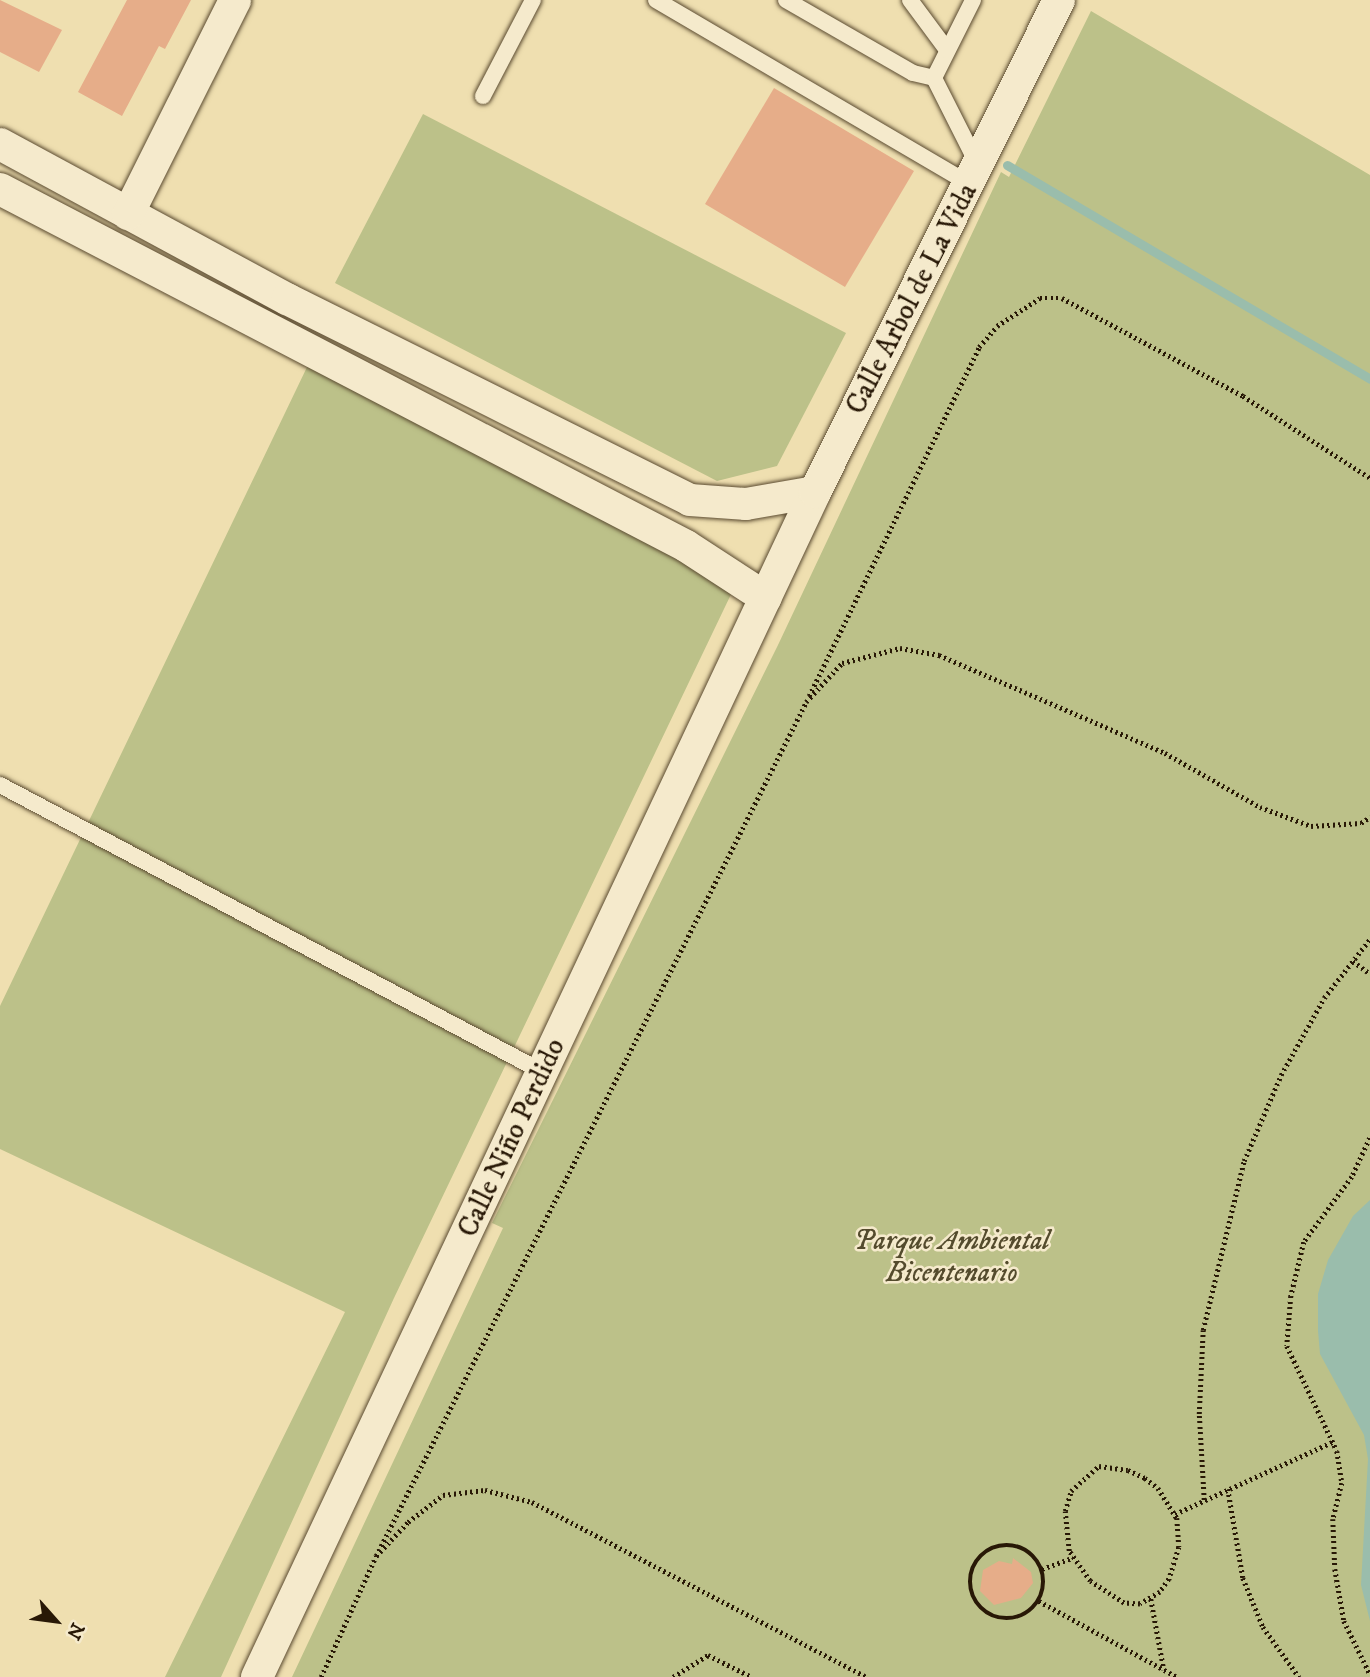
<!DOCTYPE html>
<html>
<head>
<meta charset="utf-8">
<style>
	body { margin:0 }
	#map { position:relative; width:1370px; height:1677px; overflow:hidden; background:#efdfb0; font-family:"IM FELL DW Pica",serif }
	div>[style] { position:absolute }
	.green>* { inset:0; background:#bcc189 }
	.water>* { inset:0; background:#9abdac }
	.stream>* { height:9px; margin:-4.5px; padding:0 4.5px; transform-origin:4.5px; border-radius:4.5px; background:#9abdac }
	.building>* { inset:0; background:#e6ad89 }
	.path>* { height:4.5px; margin-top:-2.25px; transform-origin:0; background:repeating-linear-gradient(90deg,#281806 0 2px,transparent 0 5.5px) }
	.path>.ring { margin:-2.25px; padding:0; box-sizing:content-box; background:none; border:4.5px solid #281806; border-radius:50% }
	.roads { filter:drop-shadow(0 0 2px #5a4a30) drop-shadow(0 0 2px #5a4a30) }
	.service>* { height:16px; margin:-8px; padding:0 8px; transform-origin:8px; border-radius:8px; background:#f5eacc }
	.minor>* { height:32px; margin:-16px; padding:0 16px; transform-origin:16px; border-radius:16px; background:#f5eacc }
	span { translate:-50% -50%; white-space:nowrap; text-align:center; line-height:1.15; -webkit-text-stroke:5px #f5eacc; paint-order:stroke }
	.street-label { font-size:28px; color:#281806 }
	.park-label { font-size:28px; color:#544b2d; font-style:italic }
	.north { position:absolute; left:21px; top:1586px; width:70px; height:70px; -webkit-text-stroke:5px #f5eacc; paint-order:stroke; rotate:118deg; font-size:19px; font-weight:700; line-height:28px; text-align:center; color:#281806 }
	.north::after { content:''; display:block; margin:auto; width:24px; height:32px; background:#281806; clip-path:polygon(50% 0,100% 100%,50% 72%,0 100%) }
</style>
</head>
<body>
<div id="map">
	<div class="green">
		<div style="clip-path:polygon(1091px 11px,1370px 175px,1370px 1677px,292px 1677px,503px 1228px,492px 1223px,778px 645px,1001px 172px,1009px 177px)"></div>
		<div style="clip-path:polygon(423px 114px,846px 333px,777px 466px,717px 481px,335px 283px)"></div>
		<div style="clip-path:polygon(308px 365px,735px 586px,394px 1298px,221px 1677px,165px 1677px,345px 1312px,0 1149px,0 1006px)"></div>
	</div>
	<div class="water">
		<div style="clip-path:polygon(1370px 1200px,1370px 1621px,1361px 1585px,1368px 1459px,1364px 1435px,1320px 1354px,1318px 1331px,1318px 1294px,1328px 1260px,1353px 1216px)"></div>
	</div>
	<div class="stream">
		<div style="left:1007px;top:165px;width:421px;rotate:30.5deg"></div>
	</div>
	<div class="building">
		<div style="clip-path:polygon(0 0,62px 30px,39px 72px,0 52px)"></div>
		<div style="clip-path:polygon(127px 0,191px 0,165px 49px,159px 46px,122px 116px,78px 92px)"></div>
		<div style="clip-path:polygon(774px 88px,914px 171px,845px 287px,705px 204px)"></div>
		<div style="clip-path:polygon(1013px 1558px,1031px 1572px,1033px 1583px,1021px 1598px,994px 1605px,980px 1591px,983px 1570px,999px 1561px,1012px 1564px)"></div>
	</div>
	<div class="path">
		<div style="left:809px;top:696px;width:388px;rotate:-64deg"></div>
		<div style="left:979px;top:347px;width:28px;rotate:-49deg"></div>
		<div style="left:997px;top:326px;width:51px;rotate:-33.1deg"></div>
		<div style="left:1040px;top:298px;width:22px"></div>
		<div style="left:1062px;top:298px;width:206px;rotate:28.4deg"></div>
		<div style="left:1243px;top:396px;width:151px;rotate:32.8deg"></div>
		<div style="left:1353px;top:961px;width:21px;rotate:37deg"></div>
		<div style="left:1370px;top:1138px;width:43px;rotate:114.8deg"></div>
		<div style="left:1352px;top:1177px;width:81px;rotate:126.4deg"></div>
		<div style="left:1304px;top:1242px;width:56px;rotate:103.5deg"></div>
		<div style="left:1291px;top:1296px;width:50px;rotate:94.6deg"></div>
		<div style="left:1287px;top:1346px;width:116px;rotate:64.5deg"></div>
		<div style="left:1337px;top:1451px;width:32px;rotate:81deg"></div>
		<div style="left:1342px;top:1483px;width:37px;rotate:104deg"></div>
		<div style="left:1333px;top:1519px;width:50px;rotate:87.7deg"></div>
		<div style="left:1335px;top:1569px;width:53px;rotate:80.2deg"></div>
		<div style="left:1344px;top:1621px;width:59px;rotate:63.9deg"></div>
		<div style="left:1099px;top:1466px;width:29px;rotate:8deg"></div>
		<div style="left:1128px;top:1470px;width:19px;rotate:25deg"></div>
		<div style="left:1145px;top:1478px;width:16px;rotate:38deg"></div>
		<div style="left:1158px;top:1488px;width:36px;rotate:58deg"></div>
		<div style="left:1177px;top:1518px;width:29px;rotate:86deg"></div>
		<div style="left:1179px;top:1547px;width:34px;rotate:107deg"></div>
		<div style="left:1169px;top:1579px;width:16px;rotate:125deg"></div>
		<div style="left:1160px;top:1592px;width:23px;rotate:149deg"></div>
		<div style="left:1140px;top:1604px;width:16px;rotate:-176deg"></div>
		<div style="left:1124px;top:1603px;width:40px;rotate:-147.1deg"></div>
		<div style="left:1090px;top:1581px;width:37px;rotate:-125deg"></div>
		<div style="left:1069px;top:1551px;width:40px;rotate:-95.7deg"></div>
		<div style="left:1065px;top:1511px;width:21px;rotate:-73deg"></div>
		<div style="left:1071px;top:1491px;width:38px;rotate:-42deg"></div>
		<div style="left:1228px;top:1489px;width:90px;rotate:80.4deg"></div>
		<div style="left:1243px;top:1578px;width:53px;rotate:67.8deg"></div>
		<div style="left:1263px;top:1627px;width:62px;rotate:54.2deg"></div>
		<div style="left:1204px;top:1500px;width:86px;rotate:-93.3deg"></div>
		<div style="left:1199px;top:1414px;width:84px;rotate:-87.3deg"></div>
		<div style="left:1203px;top:1330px;width:174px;rotate:-76.4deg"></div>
		<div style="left:1244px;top:1161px;width:94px;rotate:-66.7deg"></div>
		<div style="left:1281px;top:1075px;width:88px;rotate:-60.8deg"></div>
		<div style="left:1324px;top:998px;width:75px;rotate:-52.1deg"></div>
		<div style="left:1175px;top:1514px;width:173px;rotate:-24.6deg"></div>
		<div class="ring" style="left:970px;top:1545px;width:69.5px;height:69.5px"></div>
		<div style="left:376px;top:1556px;width:956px;rotate:-63.27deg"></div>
		<div style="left:806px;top:702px;width:53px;rotate:-47.3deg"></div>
		<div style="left:842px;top:663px;width:60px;rotate:-14.5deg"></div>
		<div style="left:900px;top:648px;width:40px;rotate:10deg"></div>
		<div style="left:939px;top:655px;width:246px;rotate:23.4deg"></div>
		<div style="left:1165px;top:753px;width:109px;rotate:29.6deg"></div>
		<div style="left:1260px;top:807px;width:54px;rotate:20.4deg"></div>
		<div style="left:1311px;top:826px;width:50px;rotate:-3.4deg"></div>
		<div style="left:1361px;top:823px;width:11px;rotate:-34deg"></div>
		<div style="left:1042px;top:1569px;width:33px;rotate:-20deg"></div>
		<div style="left:1151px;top:1599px;width:72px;rotate:79.6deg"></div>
		<div style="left:1039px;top:1601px;width:158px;rotate:28.8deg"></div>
		<div style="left:321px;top:1677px;width:133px;rotate:-65.6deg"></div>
		<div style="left:376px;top:1556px;width:47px;rotate:-46.7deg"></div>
		<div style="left:408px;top:1522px;width:44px;rotate:-37.6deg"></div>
		<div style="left:443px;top:1495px;width:42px;rotate:-6.8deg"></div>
		<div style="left:485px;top:1490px;width:49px;rotate:14.3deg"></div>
		<div style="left:532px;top:1502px;width:378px;rotate:27.6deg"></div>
		<div style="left:673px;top:1677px;width:41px;rotate:-32.2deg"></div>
		<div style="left:708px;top:1655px;width:49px;rotate:26.6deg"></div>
	</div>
	<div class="roads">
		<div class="service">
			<div style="left:656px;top:0;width:364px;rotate:30.4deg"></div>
			<div style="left:786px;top:0;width:146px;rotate:29.9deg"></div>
			<div style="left:913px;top:73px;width:22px;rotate:13deg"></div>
			<div style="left:934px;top:78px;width:87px;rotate:-63.4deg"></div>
			<div style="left:910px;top:0;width:62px;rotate:53.5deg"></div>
			<div style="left:934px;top:78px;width:97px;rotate:63.2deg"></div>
			<div style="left:483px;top:96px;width:108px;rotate:-62.5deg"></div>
			<div style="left:0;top:785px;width:614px;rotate:27.86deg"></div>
		</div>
		<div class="minor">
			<div style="left:0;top:144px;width:326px;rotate:28.4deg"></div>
			<div style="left:287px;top:299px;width:450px;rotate:26.5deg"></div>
			<div style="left:690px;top:500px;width:56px;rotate:4.1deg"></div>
			<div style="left:746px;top:504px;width:70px;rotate:-9.9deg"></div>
			<div style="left:0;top:189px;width:773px;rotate:27.49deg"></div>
			<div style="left:686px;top:546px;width:95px;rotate:33deg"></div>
			<div style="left:128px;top:214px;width:239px;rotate:-63.4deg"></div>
			<div style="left:257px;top:1677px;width:1310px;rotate:-64.78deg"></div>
			<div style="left:815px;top:492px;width:549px;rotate:-63.62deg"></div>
		</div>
	</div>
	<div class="street-label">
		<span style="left:912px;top:299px;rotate:-63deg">Calle Arbol de La Vida</span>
		<span style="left:512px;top:1138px;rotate:-65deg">Calle Niño Perdido</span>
	</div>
	<div class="park-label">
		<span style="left:952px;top:1257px">Parque Ambiental<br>Bicentenario</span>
	</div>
	<div class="north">N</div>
</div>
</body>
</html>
